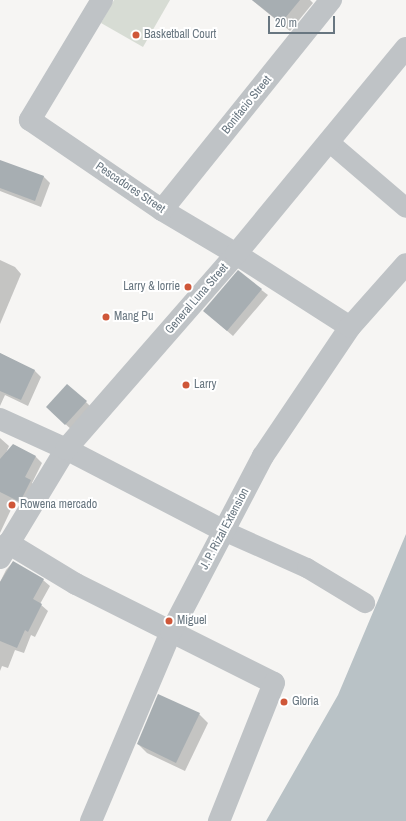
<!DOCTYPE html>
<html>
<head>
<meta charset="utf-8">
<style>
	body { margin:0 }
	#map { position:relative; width:406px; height:821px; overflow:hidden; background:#f6f5f3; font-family:"Archivo Narrow",sans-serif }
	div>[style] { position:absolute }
	.green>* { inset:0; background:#d7dcd4 }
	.water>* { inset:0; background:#b9c2c6 }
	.shadow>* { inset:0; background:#0003 }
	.building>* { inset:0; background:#a7aeb2 }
	.pedestrian>* { height:20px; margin:-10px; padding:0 10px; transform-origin:10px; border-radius:10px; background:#bfc3c6 }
	.minor>* { height:22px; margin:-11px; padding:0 11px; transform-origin:11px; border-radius:11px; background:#bfc3c6 }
	.tertiary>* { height:22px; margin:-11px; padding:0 11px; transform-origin:11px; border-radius:11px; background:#bfc3c6 }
	.dots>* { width:11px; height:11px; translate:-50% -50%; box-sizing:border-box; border:2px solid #fff; border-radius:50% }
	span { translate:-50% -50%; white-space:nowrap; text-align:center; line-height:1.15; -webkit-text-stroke:4px #fff; paint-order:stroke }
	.poi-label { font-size:12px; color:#687680 }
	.left { translate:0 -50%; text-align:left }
	.right { translate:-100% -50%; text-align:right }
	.street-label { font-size:12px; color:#687680 }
	.scale { position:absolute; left:268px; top:16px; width:67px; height:18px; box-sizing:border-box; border:2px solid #687680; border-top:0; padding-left:5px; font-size:12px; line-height:14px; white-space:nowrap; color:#687680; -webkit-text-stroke:3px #fff; paint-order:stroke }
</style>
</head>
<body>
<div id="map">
	<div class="green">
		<div style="clip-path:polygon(114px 0,170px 0,143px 47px,101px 23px)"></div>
	</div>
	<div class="water">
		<div style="clip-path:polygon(406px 534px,406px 821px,266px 821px,338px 695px)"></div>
	</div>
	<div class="shadow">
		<div style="clip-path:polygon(252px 0,310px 0,313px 3px,290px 31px)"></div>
		<div style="clip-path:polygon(0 165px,43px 176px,50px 183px,41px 207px,0 191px)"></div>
		<div style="clip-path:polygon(0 260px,15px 267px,21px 274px,0 324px)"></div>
		<div style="clip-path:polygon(238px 272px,268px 295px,233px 336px,211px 317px)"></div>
		<div style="clip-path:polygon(0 353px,35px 371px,41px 377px,28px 406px,5px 395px,0 406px)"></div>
		<div style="clip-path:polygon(86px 402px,92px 408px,72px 430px,53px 413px)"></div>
		<div style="clip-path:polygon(0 438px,9px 446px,6px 453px,14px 445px,36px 457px,42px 463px,32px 483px,36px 487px,26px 507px,15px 501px,0 533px)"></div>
		<div style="clip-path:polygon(13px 562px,43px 580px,50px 586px,40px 604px,48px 611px,35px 637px,31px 635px,24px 653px,15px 650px,8px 668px,2px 666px,0 671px,0 582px,6px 570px)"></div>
		<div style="clip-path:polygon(199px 714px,208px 723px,185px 771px,147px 753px,138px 744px)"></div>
	</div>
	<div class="building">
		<div style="clip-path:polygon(252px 0,300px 0,281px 23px)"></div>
		<div style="clip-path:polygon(0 160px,44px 176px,35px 201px,0 188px)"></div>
		<div style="clip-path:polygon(238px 270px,262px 289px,227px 331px,203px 311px)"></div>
		<div style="clip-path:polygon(0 353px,35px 370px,21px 400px,0 391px)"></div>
		<div style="clip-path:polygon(67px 384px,87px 401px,65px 425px,46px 407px)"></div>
		<div style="clip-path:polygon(13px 444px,36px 456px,25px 477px,31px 480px,20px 502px,0 492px,0 459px)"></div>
		<div style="clip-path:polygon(13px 561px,44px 579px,33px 599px,42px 604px,28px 632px,25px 630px,17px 648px,0 641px,0 582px)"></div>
		<div style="clip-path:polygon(158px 694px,200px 713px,176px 763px,137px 744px)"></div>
	</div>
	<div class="pedestrian">
		<div style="left:329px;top:142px;width:101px;rotate:40.6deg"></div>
		<div style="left:224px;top:531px;width:91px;rotate:24deg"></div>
		<div style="left:307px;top:568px;width:68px;rotate:31.1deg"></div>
	</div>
	<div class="minor">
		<div style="left:102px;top:0;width:140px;rotate:121deg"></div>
		<div style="left:30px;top:120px;width:160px;rotate:34.3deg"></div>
		<div style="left:162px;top:210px;width:86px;rotate:30.7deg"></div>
		<div style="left:236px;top:254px;width:135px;rotate:32.6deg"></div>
		<div style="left:162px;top:210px;width:270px;rotate:-51.2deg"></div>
		<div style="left:8px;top:543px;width:79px;rotate:31.1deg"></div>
		<div style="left:76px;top:584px;width:221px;rotate:26.6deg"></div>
		<div style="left:274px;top:683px;width:149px;rotate:111.7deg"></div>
		<div style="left:0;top:558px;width:127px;rotate:-58.8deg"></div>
		<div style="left:66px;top:449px;width:178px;rotate:27.4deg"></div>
		<div style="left:91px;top:821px;width:205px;rotate:-67.1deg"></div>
		<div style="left:171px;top:632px;width:199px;rotate:-62.4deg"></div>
		<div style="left:263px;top:456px;width:156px;rotate:-56deg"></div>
		<div style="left:350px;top:327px;width:84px;rotate:-48.4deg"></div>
	</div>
	<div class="tertiary">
		<div style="left:0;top:419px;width:72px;rotate:24.4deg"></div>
		<div style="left:66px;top:449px;width:259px;rotate:-48.9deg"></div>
		<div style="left:236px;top:254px;width:267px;rotate:-50.5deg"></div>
	</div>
	<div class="dots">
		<div style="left:136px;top:35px;background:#cf5739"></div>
		<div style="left:188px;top:287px;background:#cf5739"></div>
		<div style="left:106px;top:317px;background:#cf5739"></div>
		<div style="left:186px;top:385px;background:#cf5739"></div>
		<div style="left:12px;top:505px;background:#cf5739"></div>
		<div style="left:169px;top:621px;background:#cf5739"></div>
		<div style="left:284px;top:702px;background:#cf5739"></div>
	</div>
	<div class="poi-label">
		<span class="left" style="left:144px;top:35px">Basketball Court</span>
		<span class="right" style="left:180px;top:287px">Larry &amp; lorrie</span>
		<span class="left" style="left:114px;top:317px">Mang Pu</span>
		<span class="left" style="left:194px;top:385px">Larry</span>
		<span class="left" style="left:20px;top:505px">Rowena mercado</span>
		<span class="left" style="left:177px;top:621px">Miguel</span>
		<span class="left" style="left:292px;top:702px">Gloria</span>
	</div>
	<div class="street-label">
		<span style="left:247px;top:105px;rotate:-51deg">Bonifacio Street</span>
		<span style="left:130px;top:188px;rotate:34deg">Pescadores Street</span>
		<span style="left:197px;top:299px;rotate:-49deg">General Luna Street</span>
		<span style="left:225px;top:529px;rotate:-62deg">J. P. Rizal Extension</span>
	</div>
	<div class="scale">20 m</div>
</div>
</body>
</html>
